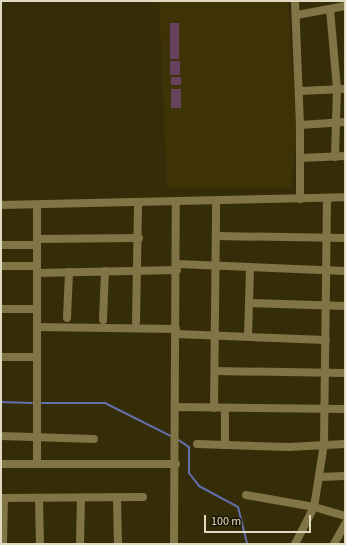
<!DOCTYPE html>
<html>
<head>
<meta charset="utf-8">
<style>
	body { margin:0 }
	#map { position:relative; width:346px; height:545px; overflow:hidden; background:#352d08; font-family:"Source Sans 3",sans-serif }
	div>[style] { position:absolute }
	.built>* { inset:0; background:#3e3307 }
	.stream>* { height:2px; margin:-1px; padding:0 1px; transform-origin:1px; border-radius:1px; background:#646fad }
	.building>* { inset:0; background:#67425e }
	.minor>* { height:8px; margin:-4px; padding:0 4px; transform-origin:4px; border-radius:4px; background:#817446 }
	span { translate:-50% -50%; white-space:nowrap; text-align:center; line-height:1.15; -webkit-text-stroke:3px #1a1503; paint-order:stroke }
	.frame { position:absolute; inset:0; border:2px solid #e0dac1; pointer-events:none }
	.scale { position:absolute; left:204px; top:515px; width:107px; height:18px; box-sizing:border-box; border:2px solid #e0dac1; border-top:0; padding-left:5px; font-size:12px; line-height:14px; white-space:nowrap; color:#e0dac1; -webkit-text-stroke:3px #1a1503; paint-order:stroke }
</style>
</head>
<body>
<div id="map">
	<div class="built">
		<div style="clip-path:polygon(159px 1px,288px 1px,297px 135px,291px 188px,167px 188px)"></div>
	</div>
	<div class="stream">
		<div style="left:1px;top:402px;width:31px;rotate:2deg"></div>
		<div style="left:42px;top:403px;width:63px"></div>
		<div style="left:105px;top:403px;width:76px;rotate:26.6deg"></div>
		<div style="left:177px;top:439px;width:14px;rotate:34deg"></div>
		<div style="left:189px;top:447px;width:26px;rotate:90deg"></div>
		<div style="left:189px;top:473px;width:16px;rotate:52deg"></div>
		<div style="left:199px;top:486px;width:44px;rotate:28.3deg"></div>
		<div style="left:238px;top:507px;width:38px;rotate:76deg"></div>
	</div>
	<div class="building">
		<div style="clip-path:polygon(170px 23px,179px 23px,179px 59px,170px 59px)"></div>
		<div style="clip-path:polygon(170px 61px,180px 61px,180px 75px,170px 75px)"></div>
		<div style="clip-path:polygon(171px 77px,181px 77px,181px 85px,171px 85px)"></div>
		<div style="clip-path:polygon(171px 89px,181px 89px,181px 108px,171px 108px)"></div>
	</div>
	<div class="minor">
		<div style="left:295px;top:1px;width:124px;rotate:87.7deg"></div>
		<div style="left:300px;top:125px;width:74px;rotate:90deg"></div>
		<div style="left:330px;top:9px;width:80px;rotate:85deg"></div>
		<div style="left:337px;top:89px;width:68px;rotate:91.7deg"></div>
		<div style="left:297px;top:15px;width:49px;rotate:-10.6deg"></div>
		<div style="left:299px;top:91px;width:46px;rotate:-2.5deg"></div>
		<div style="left:300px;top:125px;width:45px;rotate:-3.8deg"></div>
		<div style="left:300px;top:158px;width:45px;rotate:-2.5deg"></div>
		<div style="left:1px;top:205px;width:344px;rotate:-1.3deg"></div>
		<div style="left:37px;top:205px;width:259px;rotate:90deg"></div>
		<div style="left:216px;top:236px;width:129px;rotate:0.9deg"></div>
		<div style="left:37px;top:239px;width:102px;rotate:-0.6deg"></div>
		<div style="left:1px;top:245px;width:36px"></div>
		<div style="left:177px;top:264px;width:168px;rotate:2.4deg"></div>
		<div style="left:1px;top:266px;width:36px"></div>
		<div style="left:37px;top:273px;width:140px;rotate:-1.2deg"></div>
		<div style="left:250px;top:303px;width:95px;rotate:1.8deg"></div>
		<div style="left:1px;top:309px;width:36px"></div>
		<div style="left:67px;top:318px;width:46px;rotate:-87.5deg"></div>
		<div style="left:103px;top:320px;width:49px;rotate:-87.7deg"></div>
		<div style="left:136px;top:322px;width:119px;rotate:-89deg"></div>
		<div style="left:37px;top:327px;width:139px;rotate:0.8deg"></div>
		<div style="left:176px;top:334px;width:150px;rotate:2.3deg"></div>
		<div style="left:248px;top:336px;width:69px;rotate:-88.3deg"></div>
		<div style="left:1px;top:357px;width:36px"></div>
		<div style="left:215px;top:371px;width:130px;rotate:0.9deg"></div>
		<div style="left:175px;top:407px;width:170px;rotate:0.7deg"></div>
		<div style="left:214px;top:408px;width:207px;rotate:-89.4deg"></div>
		<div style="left:1px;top:436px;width:93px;rotate:1.8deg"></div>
		<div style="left:197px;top:444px;width:92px;rotate:1.9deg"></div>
		<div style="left:289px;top:447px;width:56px;rotate:-3.1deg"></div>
		<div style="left:225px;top:445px;width:37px;rotate:-90deg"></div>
		<div style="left:1px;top:464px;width:175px"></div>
		<div style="left:319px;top:477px;width:26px;rotate:-2deg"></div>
		<div style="left:246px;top:495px;width:69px;rotate:10deg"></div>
		<div style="left:314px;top:507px;width:32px;rotate:16deg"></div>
		<div style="left:117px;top:497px;width:47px;rotate:88.8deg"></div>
		<div style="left:1px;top:498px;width:142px;rotate:-0.4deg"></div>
		<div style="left:39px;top:498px;width:46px;rotate:88.8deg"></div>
		<div style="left:3px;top:544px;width:46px;rotate:-88.8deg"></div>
		<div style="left:80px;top:544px;width:46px;rotate:-88.8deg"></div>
		<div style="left:174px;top:544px;width:343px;rotate:-89.7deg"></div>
		<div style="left:295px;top:544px;width:42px;rotate:-62.8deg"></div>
		<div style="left:314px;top:507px;width:64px;rotate:-81deg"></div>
		<div style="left:324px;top:444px;width:246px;rotate:-89.3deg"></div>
		<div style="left:334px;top:544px;width:23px;rotate:-61deg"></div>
	</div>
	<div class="frame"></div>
	<div class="scale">100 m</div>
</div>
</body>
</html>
